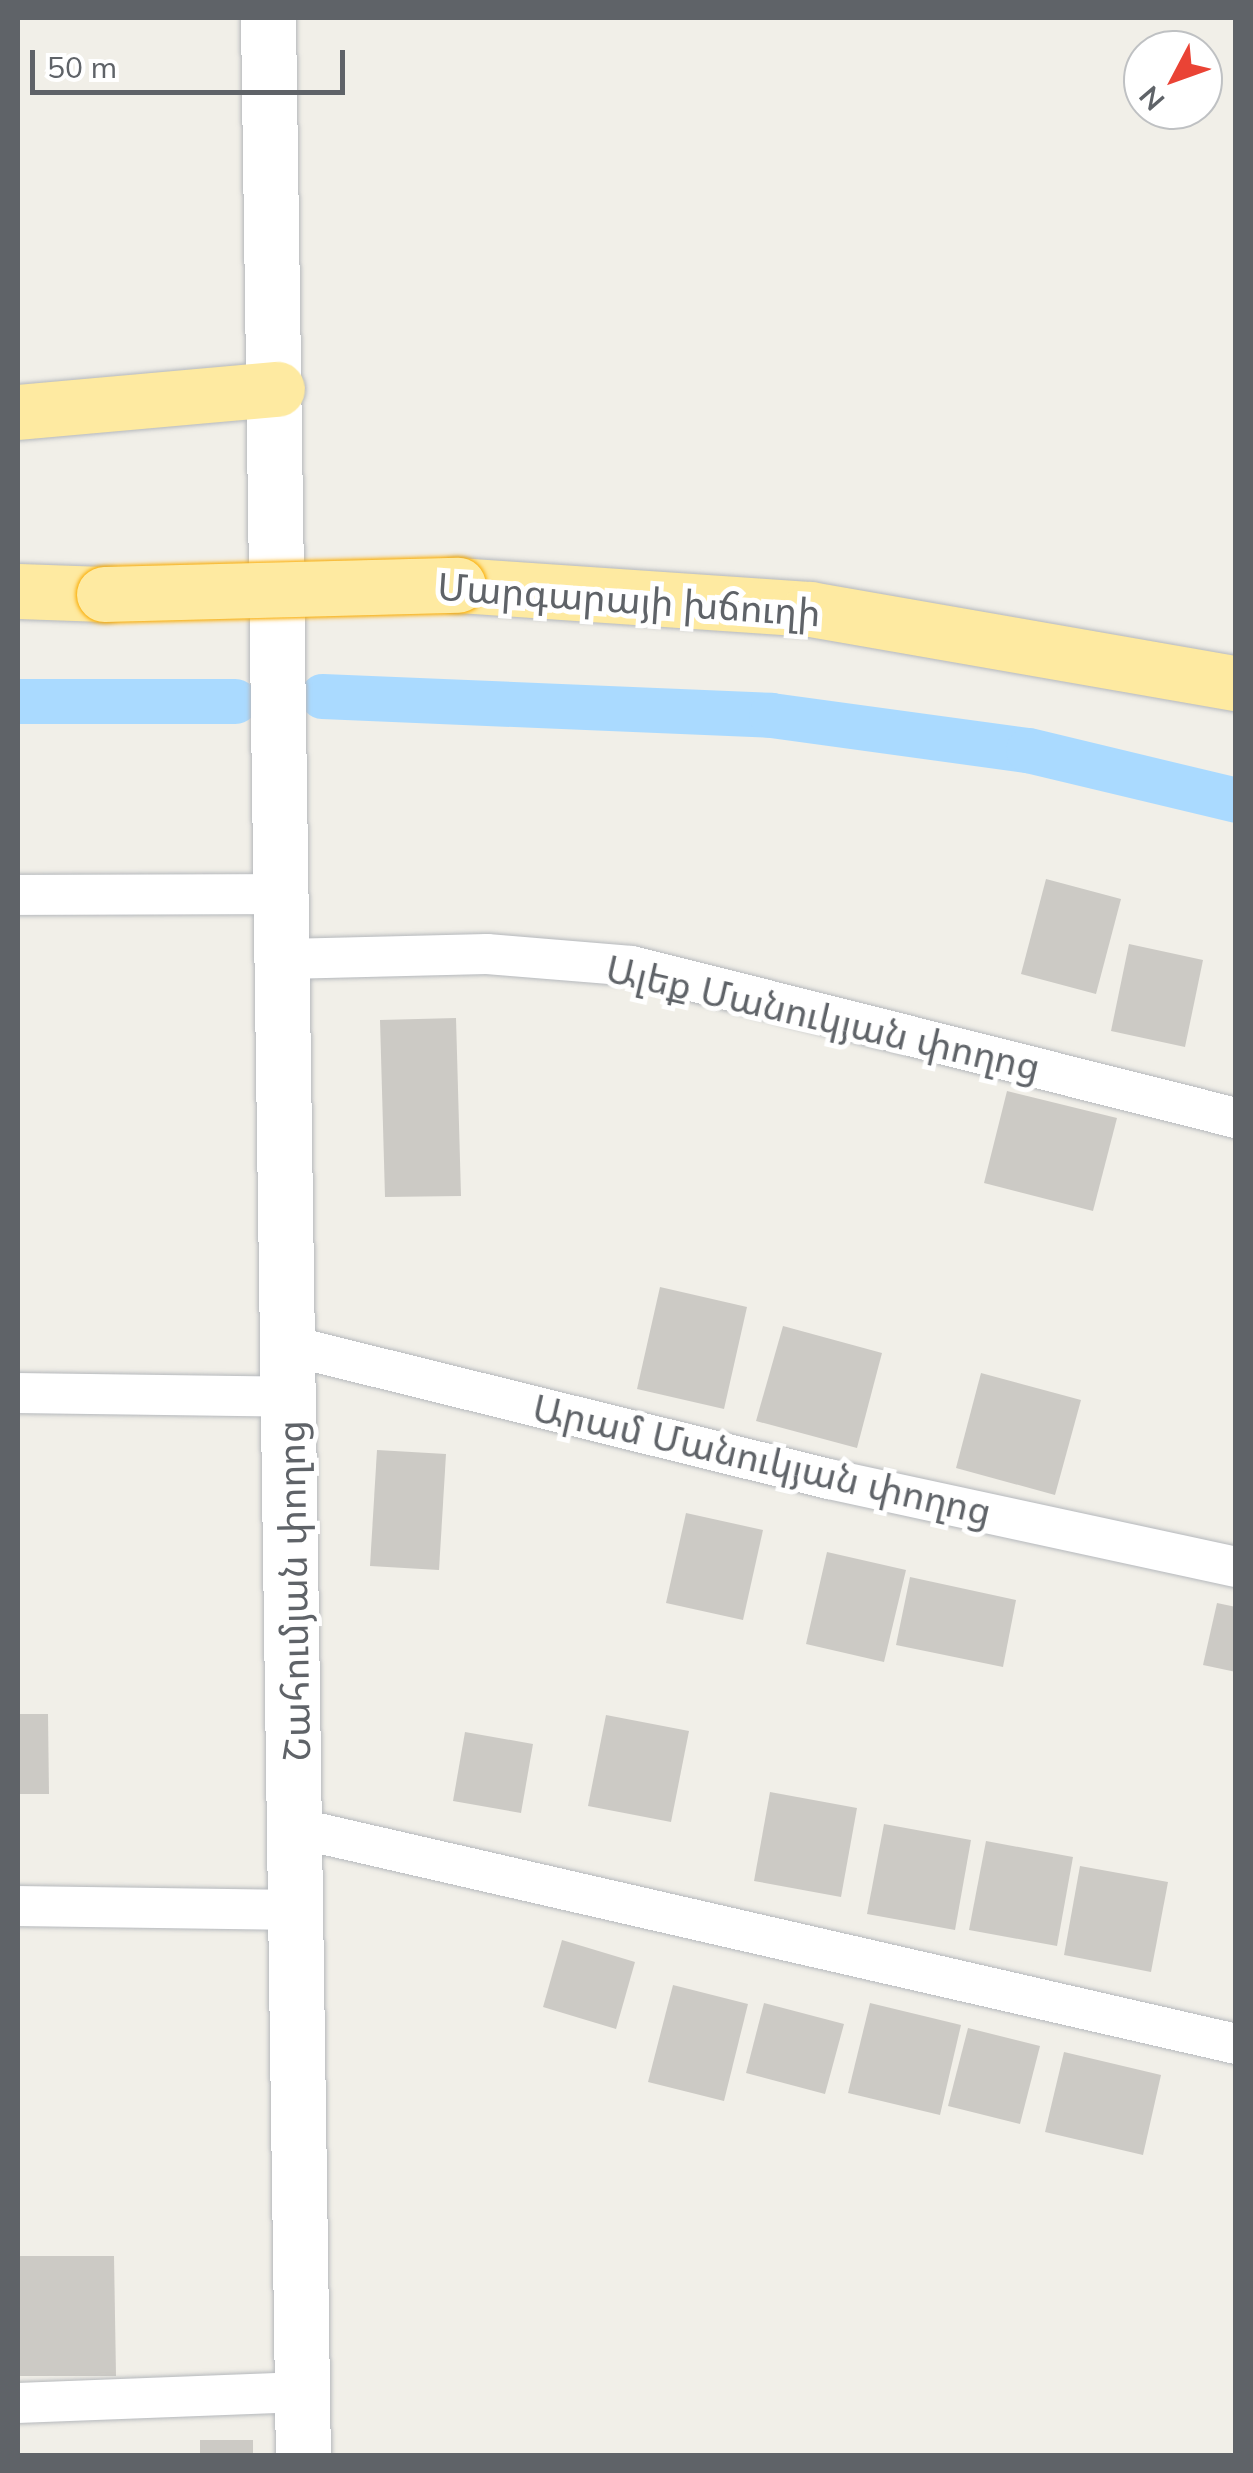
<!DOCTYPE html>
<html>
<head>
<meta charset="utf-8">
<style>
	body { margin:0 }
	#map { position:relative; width:1253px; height:2473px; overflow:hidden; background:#f1efe8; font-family:Mulish,"Noto Sans Armenian",sans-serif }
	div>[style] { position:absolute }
	.canal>* { height:45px; margin:-22.5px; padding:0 22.5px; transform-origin:22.5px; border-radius:22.5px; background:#aadaff }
	.building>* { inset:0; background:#cccac5 }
	.roads { filter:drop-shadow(0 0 2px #b5b8bc) drop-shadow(0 0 2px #b5b8bc) }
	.minor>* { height:40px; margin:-20px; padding:0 20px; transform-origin:20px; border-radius:20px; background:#fff }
	.secondary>* { height:55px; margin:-27.5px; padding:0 27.5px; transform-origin:27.5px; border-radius:27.5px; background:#fff }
	.trunk>* { height:55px; margin:-27.5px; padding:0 27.5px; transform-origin:27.5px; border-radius:27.5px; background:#feeaa1 }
	.bridges { filter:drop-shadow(0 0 2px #f9ab00) drop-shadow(0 0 2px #f9ab00) }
	.trunk-bridge>* { height:55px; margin:-27.5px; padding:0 27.5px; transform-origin:27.5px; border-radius:27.5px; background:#feeaa1 }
	span { translate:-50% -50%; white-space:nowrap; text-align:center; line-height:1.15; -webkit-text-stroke:10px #fff; paint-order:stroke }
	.street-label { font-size:38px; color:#5f6368 }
	.frame { position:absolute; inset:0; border:20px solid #5f6368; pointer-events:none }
	.north { position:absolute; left:1123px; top:30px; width:100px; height:100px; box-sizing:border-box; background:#fff; border:2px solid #bfc1c3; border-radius:50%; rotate:229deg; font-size:28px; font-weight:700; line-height:40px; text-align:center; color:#5f6368 }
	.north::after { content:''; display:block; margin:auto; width:35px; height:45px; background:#ea4335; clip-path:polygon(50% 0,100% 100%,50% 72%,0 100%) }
	.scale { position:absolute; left:30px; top:50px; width:315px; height:45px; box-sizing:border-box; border:5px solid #5f6368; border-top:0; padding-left:12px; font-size:30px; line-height:35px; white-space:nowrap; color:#5f6368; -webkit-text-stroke:8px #fff; paint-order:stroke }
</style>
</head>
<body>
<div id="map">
	<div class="canal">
		<div style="left:322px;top:696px;width:449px;rotate:2.4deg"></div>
		<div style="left:771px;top:715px;width:259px;rotate:7.8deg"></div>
		<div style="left:1028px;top:750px;width:214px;rotate:13.5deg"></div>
		<div style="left:18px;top:701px;width:217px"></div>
	</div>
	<div class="building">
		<div style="clip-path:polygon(1046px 879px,1121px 899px,1096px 994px,1021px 974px)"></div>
		<div style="clip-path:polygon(1129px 944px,1203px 960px,1185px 1047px,1111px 1031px)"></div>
		<div style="clip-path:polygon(456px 1018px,461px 1196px,385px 1197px,380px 1020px)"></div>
		<div style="clip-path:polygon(1007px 1091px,1117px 1118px,1093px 1211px,984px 1183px)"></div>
		<div style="clip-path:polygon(660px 1287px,747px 1307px,724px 1409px,637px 1389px)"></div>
		<div style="clip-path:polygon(783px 1326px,882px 1353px,857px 1448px,756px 1421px)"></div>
		<div style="clip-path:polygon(981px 1373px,1081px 1400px,1055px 1495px,956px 1468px)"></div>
		<div style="clip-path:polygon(377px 1450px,446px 1454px,439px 1570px,370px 1566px)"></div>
		<div style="clip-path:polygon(686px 1513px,763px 1530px,743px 1620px,666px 1603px)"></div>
		<div style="clip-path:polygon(827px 1552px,906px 1570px,884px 1662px,806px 1644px)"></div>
		<div style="clip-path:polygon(910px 1577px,1016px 1600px,1003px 1667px,896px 1645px)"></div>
		<div style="clip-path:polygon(1217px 1603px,1236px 1607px,1236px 1672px,1203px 1665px)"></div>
		<div style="clip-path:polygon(18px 1714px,48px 1714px,49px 1794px,18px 1794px)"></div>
		<div style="clip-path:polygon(606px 1715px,689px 1731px,671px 1822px,588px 1806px)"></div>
		<div style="clip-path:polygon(465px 1732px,533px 1744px,521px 1813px,453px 1801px)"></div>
		<div style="clip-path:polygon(770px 1792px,857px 1808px,841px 1897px,754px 1881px)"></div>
		<div style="clip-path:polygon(884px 1824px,971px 1840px,955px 1930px,867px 1914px)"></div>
		<div style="clip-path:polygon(986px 1841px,1073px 1857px,1057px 1946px,969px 1930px)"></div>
		<div style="clip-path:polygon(1080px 1866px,1168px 1882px,1151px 1972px,1064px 1955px)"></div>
		<div style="clip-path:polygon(562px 1940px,635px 1962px,616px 2029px,543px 2007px)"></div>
		<div style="clip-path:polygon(673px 1985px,748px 2004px,724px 2101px,648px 2082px)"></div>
		<div style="clip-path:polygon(764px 2003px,844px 2024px,825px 2094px,746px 2073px)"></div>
		<div style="clip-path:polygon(870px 2003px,961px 2025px,940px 2115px,848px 2093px)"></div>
		<div style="clip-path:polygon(968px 2028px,1040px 2046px,1020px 2124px,948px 2106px)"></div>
		<div style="clip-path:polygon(1064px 2052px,1161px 2075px,1143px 2155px,1045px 2132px)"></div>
		<div style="clip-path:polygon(18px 2256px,114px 2256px,116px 2376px,18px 2376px)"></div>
		<div style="clip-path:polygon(200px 2440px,253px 2440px,253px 2456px,200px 2456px)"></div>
	</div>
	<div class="roads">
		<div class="minor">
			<div style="left:18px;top:895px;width:266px;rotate:-0.2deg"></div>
			<div style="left:285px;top:959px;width:202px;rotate:-1.4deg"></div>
			<div style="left:487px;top:954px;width:145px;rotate:4.7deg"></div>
			<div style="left:632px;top:966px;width:623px;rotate:14.13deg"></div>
			<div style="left:291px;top:1346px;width:554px;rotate:13.89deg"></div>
			<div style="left:829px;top:1479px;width:416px;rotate:12.2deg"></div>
			<div style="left:18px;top:1393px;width:273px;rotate:0.8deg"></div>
			<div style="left:296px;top:1828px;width:964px;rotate:12.94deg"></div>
			<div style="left:18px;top:1906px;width:279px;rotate:0.8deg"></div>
			<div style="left:18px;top:2403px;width:284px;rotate:-2.2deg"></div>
		</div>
		<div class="secondary">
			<div style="left:268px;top:18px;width:2438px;rotate:89.18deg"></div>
		</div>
		<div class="trunk">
			<div style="left:18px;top:412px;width:260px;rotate:-5.1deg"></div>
			<div style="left:458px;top:585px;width:353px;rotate:3.9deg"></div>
			<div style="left:810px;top:609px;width:432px;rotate:9.9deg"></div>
			<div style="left:18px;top:591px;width:86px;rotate:2deg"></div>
		</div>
	</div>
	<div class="bridges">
		<div class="trunk-bridge">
			<div style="left:104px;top:594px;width:354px;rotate:-1.5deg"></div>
		</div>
	</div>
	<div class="street-label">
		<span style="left:629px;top:600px;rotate:4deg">Մարգարայի խճուղի</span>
		<span style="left:823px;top:1018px;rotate:13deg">Ալեք Մանուկյան փողոց</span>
		<span style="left:762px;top:1460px;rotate:13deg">Արամ Մանուկյան փողոց</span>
		<span style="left:294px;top:1591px;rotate:-91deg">Շահումյան փողոց</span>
	</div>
	<div class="frame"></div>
	<div class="north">N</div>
	<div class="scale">50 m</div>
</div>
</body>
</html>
